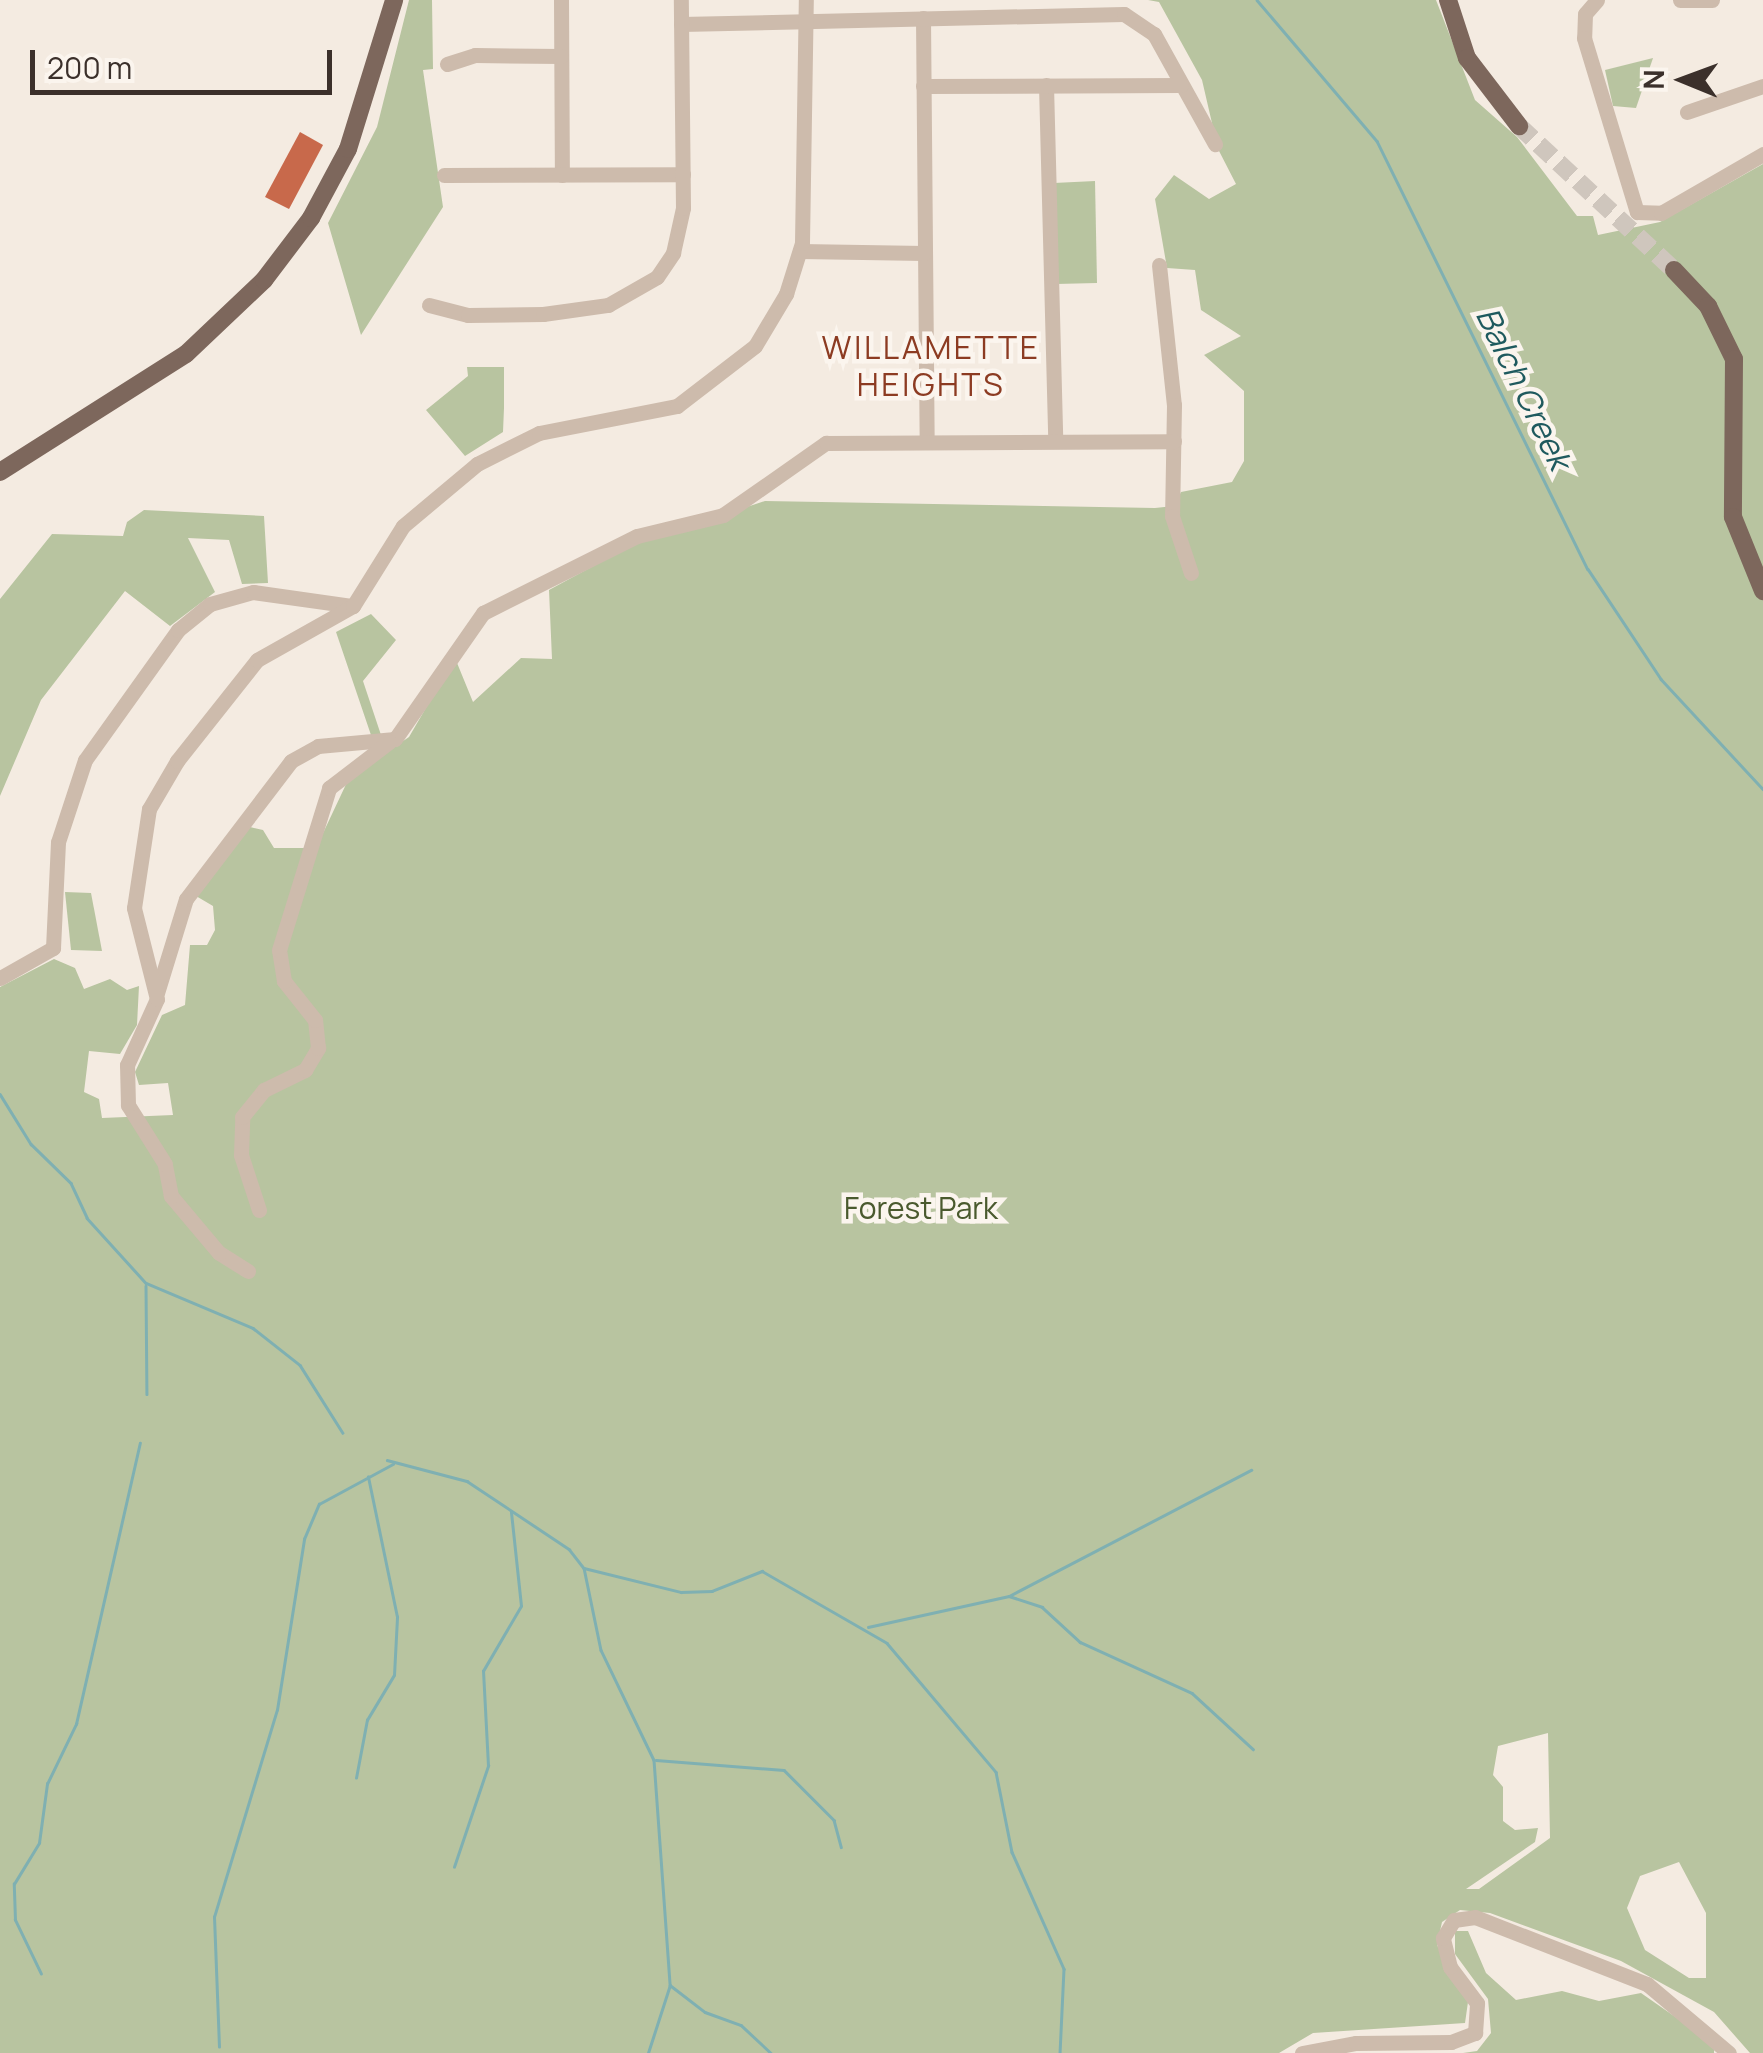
<!DOCTYPE html>
<html>
<head>
<meta charset="utf-8">
<style>
	body { margin:0 }
	#map { position:relative; width:1763px; height:2053px; overflow:hidden; background:#f4ebe1; font-family:Manrope,sans-serif }
	div>[style] { position:absolute }
	.green>* { inset:0; background:#b8c4a0 }
	.stream>* { height:2.5px; margin:-1.25px; padding:0 1.25px; transform-origin:1.25px; border-radius:1.25px; background:#7fb0b2 }
	.building>* { inset:0; background:#c8694b }
	.major-tunnel>* { height:18px; margin-top:-9px; transform-origin:0; background:repeating-linear-gradient(90deg,#cfc6bd 0 18px,transparent 0 27px) }
	.minor>* { height:15px; margin:-7.5px; padding:0 7.5px; transform-origin:7.5px; border-radius:7.5px; background:#cdbbac }
	.major>* { height:18px; margin:-9px; padding:0 9px; transform-origin:9px; border-radius:9px; background:#7d675c }
	span { translate:-50% -50%; white-space:nowrap; text-align:center; line-height:1.15; -webkit-text-stroke:9px #fbf5ee; paint-order:stroke }
	.park-label { font-size:30px; color:#4a5a2e }
	.neighbourhood-label { font-size:32px; color:#8c3b22; letter-spacing:2.5px }
	.water-label { font-size:32px; color:#1f5a5e; font-style:italic }
	.north { position:absolute; left:1633px; top:30px; width:100px; height:100px; -webkit-text-stroke:8px #fbf5ee; paint-order:stroke; rotate:271deg; font-size:28px; font-weight:700; line-height:40px; text-align:center; color:#3b302b }
	.north::after { content:''; display:block; margin:auto; width:35px; height:45px; background:#3b302b; clip-path:polygon(50% 0,100% 100%,50% 72%,0 100%) }
	.scale { position:absolute; left:30px; top:50px; width:302px; height:45px; box-sizing:border-box; border:5px solid #3b302b; border-top:0; padding-left:12px; font-size:30px; line-height:35px; white-space:nowrap; color:#3b302b; -webkit-text-stroke:8px #fbf5ee; paint-order:stroke }
</style>
</head>
<body>
<div id="map">
	<div class="green">
		<div style="clip-path:polygon(409px 0,432px 0,433px 69px,423px 70px,443px 207px,361px 335px,328px 223px,377px 127px)"></div>
		<div style="clip-path:polygon(evenodd,1148px 0,1436px 0,1475px 100px,1517px 137px,1577px 216px,1593px 216px,1598px 235px,1660px 222px,1763px 164px,1763px 2053px,1750px 2053px,1714px 2012px,1621px 1961px,1490px 1913px,1460px 1910px,1442px 1922px,1437px 1945px,1468px 2002px,1465px 2023px,1313px 2033px,1279px 2053px,0 2053px,0 987px,54px 959px,75px 968px,84px 989px,110px 979px,127px 990px,139px 986px,137px 1025px,120px 1054px,89px 1051px,84px 1092px,99px 1099px,102px 1118px,173px 1115px,168px 1083px,139px 1085px,135px 1072px,162px 1015px,185px 1005px,190px 945px,207px 945px,215px 930px,213px 906px,196px 896px,250px 827px,263px 830px,274px 848px,316px 848px,349px 778px,409px 737px,455px 658px,473px 702px,521px 658px,552px 659px,549px 590px,632px 545px,765px 501px,1155px 508px,1174px 506px,1181px 492px,1232px 482px,1244px 461px,1244px 391px,1204px 355px,1241px 336px,1201px 310px,1195px 270px,1167px 268px,1155px 199px,1174px 175px,1209px 199px,1236px 184px,1218px 149px,1202px 80px,1159px 2px,1148px 0,1548px 1733px,1550px 1838px,1479px 1889px,1466px 1889px,1535px 1842px,1538px 1828px,1515px 1830px,1503px 1821px,1503px 1787px,1493px 1775px,1498px 1746px,1548px 1733px,1148px 0,1679px 1862px,1706px 1913px,1706px 1978px,1689px 1978px,1645px 1950px,1627px 1908px,1640px 1876px,1679px 1862px)"></div>
		<div style="clip-path:polygon(1653px 58px,1636px 108px,1613px 106px,1605px 70px)"></div>
		<div style="clip-path:polygon(1095px 181px,1097px 283px,1056px 284px,1054px 183px)"></div>
		<div style="clip-path:polygon(467px 367px,504px 367px,504px 408px,503px 432px,465px 456px,426px 410px,468px 376px)"></div>
		<div style="clip-path:polygon(144px 510px,264px 516px,268px 583px,242px 584px,229px 540px,188px 538px,215px 592px,170px 626px,125px 591px,41px 700px,0 796px,0 599px,52px 534px,123px 536px,127px 522px)"></div>
		<div style="clip-path:polygon(371px 614px,396px 640px,363px 681px,381px 735px,372px 738px,336px 632px)"></div>
		<div style="clip-path:polygon(65px 892px,91px 893px,102px 951px,71px 950px)"></div>
		<div style="clip-path:polygon(1455px 1931px,1468px 1931px,1486px 1973px,1516px 2000px,1562px 1991px,1599px 2001px,1641px 1993px,1714px 2044px,1714px 2053px,1463px 2053px,1477px 2051px,1491px 2033px,1488px 1999px,1455px 1954px)"></div>
	</div>
	<div class="stream">
		<div style="left:1257px;top:0;width:185px;rotate:49.6deg"></div>
		<div style="left:1377px;top:141px;width:477px;rotate:63.8deg"></div>
		<div style="left:1588px;top:569px;width:132px;rotate:56.4deg"></div>
		<div style="left:1661px;top:679px;width:150px;rotate:47.2deg"></div>
		<div style="left:0;top:1094px;width:59px;rotate:58.2deg"></div>
		<div style="left:31px;top:1144px;width:56px;rotate:44.3deg"></div>
		<div style="left:71px;top:1183px;width:38px;rotate:65deg"></div>
		<div style="left:87px;top:1218px;width:88px;rotate:47.8deg"></div>
		<div style="left:146px;top:1283px;width:116px;rotate:22.8deg"></div>
		<div style="left:253px;top:1328px;width:60px;rotate:38.2deg"></div>
		<div style="left:300px;top:1365px;width:80px;rotate:57.7deg"></div>
		<div style="left:146px;top:1286px;width:108px;rotate:89.5deg"></div>
		<div style="left:387px;top:1460px;width:83px;rotate:14.7deg"></div>
		<div style="left:467px;top:1481px;width:123px;rotate:33.7deg"></div>
		<div style="left:569px;top:1549px;width:24px;rotate:52deg"></div>
		<div style="left:584px;top:1568px;width:84px;rotate:78.3deg"></div>
		<div style="left:601px;top:1650px;width:122px;rotate:64.3deg"></div>
		<div style="left:654px;top:1760px;width:226px;rotate:85.9deg"></div>
		<div style="left:670px;top:1985px;width:44px;rotate:37.6deg"></div>
		<div style="left:705px;top:2012px;width:38px;rotate:20deg"></div>
		<div style="left:741px;top:2025px;width:41px;rotate:43deg"></div>
		<div style="left:584px;top:1568px;width:100px;rotate:13.9deg"></div>
		<div style="left:681px;top:1592px;width:31px;rotate:-2deg"></div>
		<div style="left:712px;top:1591px;width:54px;rotate:-21.8deg"></div>
		<div style="left:762px;top:1571px;width:144px;rotate:29.9deg"></div>
		<div style="left:887px;top:1643px;width:169px;rotate:49.8deg"></div>
		<div style="left:996px;top:1772px;width:82px;rotate:78.7deg"></div>
		<div style="left:1012px;top:1852px;width:128px;rotate:66deg"></div>
		<div style="left:1064px;top:1969px;width:84px;rotate:92.7deg"></div>
		<div style="left:1009px;top:1596px;width:35px;rotate:18deg"></div>
		<div style="left:1042px;top:1607px;width:52px;rotate:42.6deg"></div>
		<div style="left:1080px;top:1642px;width:123px;rotate:24.5deg"></div>
		<div style="left:1192px;top:1693px;width:83px;rotate:42.6deg"></div>
		<div style="left:868px;top:1627px;width:144px;rotate:-12.4deg"></div>
		<div style="left:1009px;top:1596px;width:273px;rotate:-27.5deg"></div>
		<div style="left:656px;top:1760px;width:128px;rotate:4.5deg"></div>
		<div style="left:784px;top:1770px;width:71px;rotate:45deg"></div>
		<div style="left:834px;top:1820px;width:28px;rotate:75deg"></div>
		<div style="left:356px;top:1778px;width:59px;rotate:-79.3deg"></div>
		<div style="left:367px;top:1720px;width:52px;rotate:-59deg"></div>
		<div style="left:394px;top:1675px;width:58px;rotate:-87deg"></div>
		<div style="left:397px;top:1617px;width:143px;rotate:-101.7deg"></div>
		<div style="left:454px;top:1867px;width:107px;rotate:-71.4deg"></div>
		<div style="left:488px;top:1766px;width:95px;rotate:-93deg"></div>
		<div style="left:483px;top:1671px;width:75px;rotate:-59.7deg"></div>
		<div style="left:521px;top:1606px;width:94px;rotate:-96.1deg"></div>
		<div style="left:41px;top:1974px;width:60px;rotate:-115.7deg"></div>
		<div style="left:15px;top:1920px;width:36px;rotate:-92deg"></div>
		<div style="left:14px;top:1884px;width:48px;rotate:-58.6deg"></div>
		<div style="left:39px;top:1843px;width:60px;rotate:-82.3deg"></div>
		<div style="left:47px;top:1784px;width:67px;rotate:-64.2deg"></div>
		<div style="left:76px;top:1724px;width:288px;rotate:-77.2deg"></div>
		<div style="left:219px;top:2047px;width:130px;rotate:-92.2deg"></div>
		<div style="left:214px;top:1917px;width:216px;rotate:-73.1deg"></div>
		<div style="left:277px;top:1710px;width:173px;rotate:-81deg"></div>
		<div style="left:304px;top:1539px;width:38px;rotate:-67deg"></div>
		<div style="left:319px;top:1504px;width:84px;rotate:-28.4deg"></div>
		<div style="left:648px;top:2053px;width:71px;rotate:-72.1deg"></div>
	</div>
	<div class="building">
		<div style="clip-path:polygon(300px 132px,323px 145px,289px 209px,265px 197px)"></div>
	</div>
	<div class="major-tunnel">
		<div style="left:1519px;top:126px;width:212px;rotate:42.9deg"></div>
	</div>
	<div class="minor">
		<div style="left:561px;top:0;width:175px;rotate:89.7deg"></div>
		<div style="left:1597px;top:0;width:18px;rotate:131deg"></div>
		<div style="left:1585px;top:14px;width:24px;rotate:92deg"></div>
		<div style="left:1584px;top:38px;width:182px;rotate:73.1deg"></div>
		<div style="left:1637px;top:212px;width:24px;rotate:2deg"></div>
		<div style="left:1661px;top:213px;width:118px;rotate:-30deg"></div>
		<div style="left:1680px;top:0;width:32px"></div>
		<div style="left:923px;top:18px;width:423px;rotate:89.5deg"></div>
		<div style="left:681px;top:24px;width:443px;rotate:-1.3deg"></div>
		<div style="left:1124px;top:14px;width:36px;rotate:34deg"></div>
		<div style="left:1154px;top:34px;width:126px;rotate:61deg"></div>
		<div style="left:447px;top:64px;width:29px;rotate:-18deg"></div>
		<div style="left:475px;top:55px;width:86px;rotate:0.7deg"></div>
		<div style="left:1046px;top:85px;width:355px;rotate:88.5deg"></div>
		<div style="left:923px;top:86px;width:258px;rotate:-0.2deg"></div>
		<div style="left:1687px;top:112px;width:80px;rotate:-18.9deg"></div>
		<div style="left:444px;top:175px;width:239px;rotate:-0.2deg"></div>
		<div style="left:800px;top:251px;width:124px;rotate:0.9deg"></div>
		<div style="left:1159px;top:265px;width:141px;rotate:83.9deg"></div>
		<div style="left:1174px;top:405px;width:111px;rotate:91deg"></div>
		<div style="left:1172px;top:516px;width:60px;rotate:71.6deg"></div>
		<div style="left:429px;top:305px;width:40px;rotate:14.4deg"></div>
		<div style="left:468px;top:315px;width:75px;rotate:-0.8deg"></div>
		<div style="left:543px;top:314px;width:66px;rotate:-7.9deg"></div>
		<div style="left:608px;top:305px;width:56px;rotate:-29.7deg"></div>
		<div style="left:657px;top:277px;width:29px;rotate:-56deg"></div>
		<div style="left:673px;top:253px;width:46px;rotate:-77.5deg"></div>
		<div style="left:683px;top:208px;width:208px;rotate:-90.6deg"></div>
		<div style="left:0;top:978px;width:61px;rotate:-29.5deg"></div>
		<div style="left:53px;top:948px;width:106px;rotate:-87.3deg"></div>
		<div style="left:58px;top:842px;width:86px;rotate:-71.8deg"></div>
		<div style="left:85px;top:760px;width:160px;rotate:-54.4deg"></div>
		<div style="left:178px;top:630px;width:41px;rotate:-39.1deg"></div>
		<div style="left:210px;top:604px;width:45px;rotate:-15.6deg"></div>
		<div style="left:253px;top:592px;width:101px;rotate:8deg"></div>
		<div style="left:157px;top:993px;width:98px;rotate:-72.9deg"></div>
		<div style="left:186px;top:899px;width:173px;rotate:-52.7deg"></div>
		<div style="left:291px;top:761px;width:31px;rotate:-29deg"></div>
		<div style="left:318px;top:746px;width:77px;rotate:-5.2deg"></div>
		<div style="left:395px;top:739px;width:154px;rotate:-55.1deg"></div>
		<div style="left:483px;top:613px;width:172px;rotate:-26.6deg"></div>
		<div style="left:637px;top:536px;width:89px;rotate:-13.7deg"></div>
		<div style="left:723px;top:515px;width:126px;rotate:-35deg"></div>
		<div style="left:826px;top:443px;width:348px;rotate:-0.3deg"></div>
		<div style="left:259px;top:1210px;width:58px;rotate:-108.1deg"></div>
		<div style="left:241px;top:1155px;width:38px;rotate:-88deg"></div>
		<div style="left:242px;top:1117px;width:35px;rotate:-51deg"></div>
		<div style="left:264px;top:1090px;width:46px;rotate:-26deg"></div>
		<div style="left:305px;top:1070px;width:26px;rotate:-59deg"></div>
		<div style="left:318px;top:1048px;width:28px;rotate:-96deg"></div>
		<div style="left:315px;top:1020px;width:50px;rotate:-128.5deg"></div>
		<div style="left:284px;top:981px;width:31px;rotate:-99deg"></div>
		<div style="left:279px;top:950px;width:170px;rotate:-72.8deg"></div>
		<div style="left:329px;top:788px;width:76px;rotate:-37.5deg"></div>
		<div style="left:248px;top:1271px;width:34px;rotate:-148deg"></div>
		<div style="left:219px;top:1253px;width:75px;rotate:-130.1deg"></div>
		<div style="left:171px;top:1196px;width:33px;rotate:-101deg"></div>
		<div style="left:165px;top:1164px;width:70px;rotate:-122.1deg"></div>
		<div style="left:128px;top:1105px;width:40px;rotate:-91.4deg"></div>
		<div style="left:127px;top:1065px;width:72px;rotate:-65.6deg"></div>
		<div style="left:157px;top:999px;width:94px;rotate:-104.2deg"></div>
		<div style="left:134px;top:908px;width:100px;rotate:-81.4deg"></div>
		<div style="left:149px;top:809px;width:56px;rotate:-59.7deg"></div>
		<div style="left:177px;top:761px;width:129px;rotate:-51.6deg"></div>
		<div style="left:257px;top:660px;width:110px;rotate:-29.4deg"></div>
		<div style="left:353px;top:606px;width:94px;rotate:-58deg"></div>
		<div style="left:403px;top:526px;width:97px;rotate:-40deg"></div>
		<div style="left:477px;top:464px;width:69px;rotate:-26.6deg"></div>
		<div style="left:539px;top:433px;width:141px;rotate:-11.1deg"></div>
		<div style="left:677px;top:406px;width:98px;rotate:-37.6deg"></div>
		<div style="left:755px;top:346px;width:61px;rotate:-59.2deg"></div>
		<div style="left:786px;top:294px;width:53px;rotate:-72.6deg"></div>
		<div style="left:802px;top:243px;width:243px;rotate:-89.1deg"></div>
		<div style="left:1302px;top:2053px;width:55px;rotate:-10.5deg"></div>
		<div style="left:1356px;top:2043px;width:95px;rotate:-0.6deg"></div>
		<div style="left:1451px;top:2042px;width:26px;rotate:-21deg"></div>
		<div style="left:1475px;top:2033px;width:30px;rotate:-86deg"></div>
		<div style="left:1477px;top:2003px;width:45px;rotate:-126.9deg"></div>
		<div style="left:1450px;top:1967px;width:30px;rotate:-104deg"></div>
		<div style="left:1443px;top:1938px;width:21px;rotate:-59deg"></div>
		<div style="left:1454px;top:1920px;width:21px;rotate:-8deg"></div>
		<div style="left:1475px;top:1917px;width:185px;rotate:21.3deg"></div>
		<div style="left:1647px;top:1984px;width:107px;rotate:40.1deg"></div>
	</div>
	<div class="major">
		<div style="left:1448px;top:0;width:61px;rotate:71.9deg"></div>
		<div style="left:1467px;top:58px;width:86px;rotate:52.6deg"></div>
		<div style="left:1674px;top:270px;width:50px;rotate:46.6deg"></div>
		<div style="left:1708px;top:306px;width:59px;rotate:63.9deg"></div>
		<div style="left:1734px;top:359px;width:158px;rotate:90.4deg"></div>
		<div style="left:1733px;top:517px;width:80px;rotate:67.9deg"></div>
		<div style="left:0;top:472px;width:220px;rotate:-32.4deg"></div>
		<div style="left:186px;top:354px;width:108px;rotate:-43.5deg"></div>
		<div style="left:264px;top:280px;width:78px;rotate:-52.8deg"></div>
		<div style="left:311px;top:218px;width:78px;rotate:-61.8deg"></div>
		<div style="left:348px;top:149px;width:156px;rotate:-72.8deg"></div>
	</div>
	<div class="park-label">
		<span style="left:921px;top:1208px">Forest Park</span>
	</div>
	<div class="neighbourhood-label">
		<span style="left:931px;top:366px">WILLAMETTE<br>HEIGHTS</span>
	</div>
	<div class="water-label">
		<span style="left:1524px;top:388px;rotate:64deg">Balch Creek</span>
	</div>
	<div class="north">N</div>
	<div class="scale">200 m</div>
</div>
</body>
</html>
